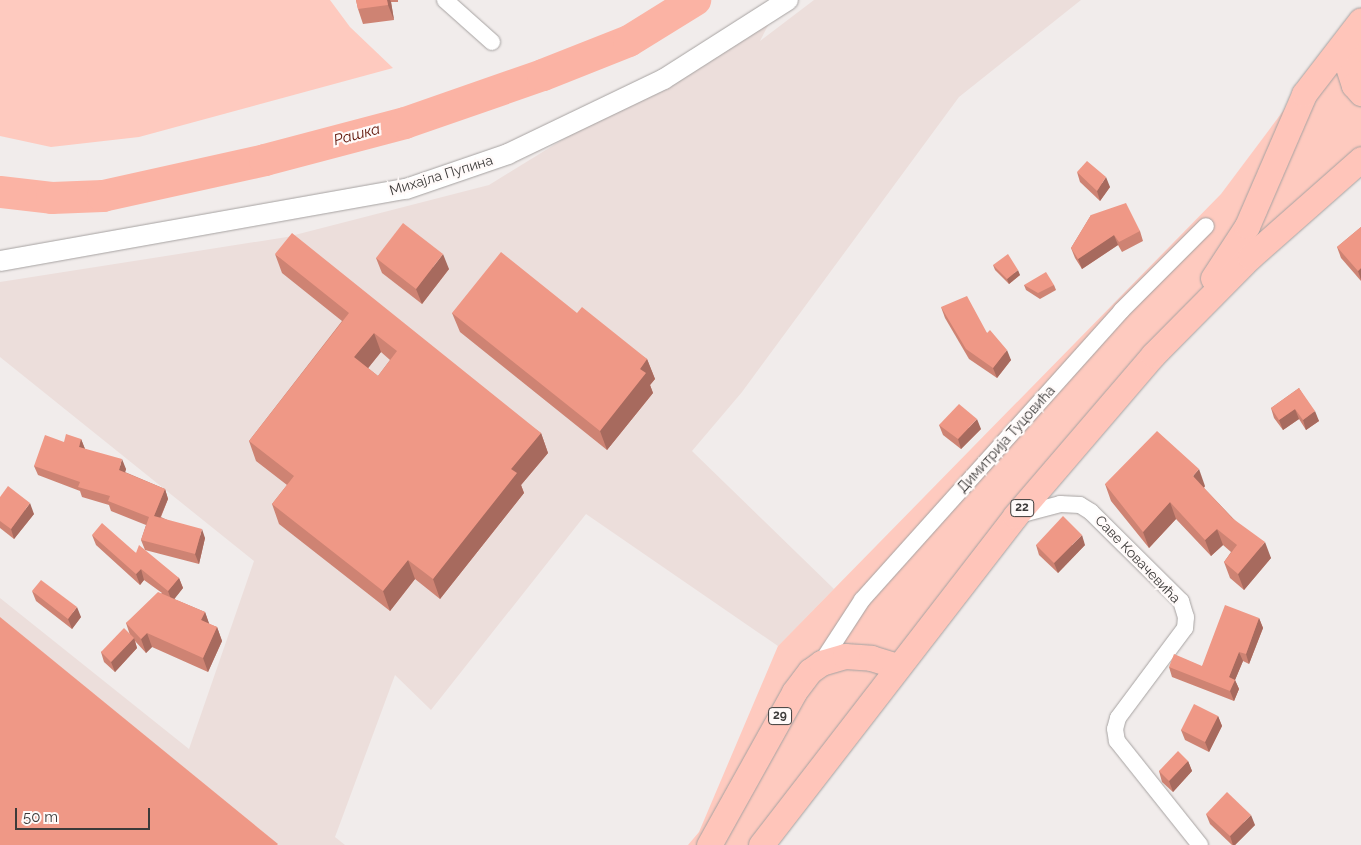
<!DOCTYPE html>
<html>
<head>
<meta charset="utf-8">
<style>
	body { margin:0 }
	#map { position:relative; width:1361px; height:845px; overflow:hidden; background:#f1eceb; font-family:Raleway,sans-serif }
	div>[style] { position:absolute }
	.built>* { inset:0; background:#ecdedb }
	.green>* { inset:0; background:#fecabf }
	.river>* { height:32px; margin:-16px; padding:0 16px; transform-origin:16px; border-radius:16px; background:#fbb3a4 }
	.roads { filter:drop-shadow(0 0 1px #a6a2a1) drop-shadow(0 0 1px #a6a2a1) }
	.minor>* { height:16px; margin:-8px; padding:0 8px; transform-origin:8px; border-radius:8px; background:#fff }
	.tertiary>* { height:20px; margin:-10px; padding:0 10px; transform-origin:10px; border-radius:10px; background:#fff }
	.primary>* { height:25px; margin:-12.5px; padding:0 12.5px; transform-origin:12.5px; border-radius:12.5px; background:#ffc5ba }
	.wall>* { inset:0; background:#ce8373 }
	.shaded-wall>* { inset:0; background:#a76a5e }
	.building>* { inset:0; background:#ef9886 }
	span { translate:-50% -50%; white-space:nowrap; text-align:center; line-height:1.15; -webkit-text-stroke:4.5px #fffaf9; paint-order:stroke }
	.shield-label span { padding:1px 4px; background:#fffaf9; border:1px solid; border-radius:4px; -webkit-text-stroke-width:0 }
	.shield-label { font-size:12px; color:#3d3b3a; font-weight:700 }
	.street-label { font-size:14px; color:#3d3b3a }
	.water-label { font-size:15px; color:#5f1306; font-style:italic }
	.scale { position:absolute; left:15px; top:808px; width:135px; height:22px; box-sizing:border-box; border:2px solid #3d3b3a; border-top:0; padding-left:6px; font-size:15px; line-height:18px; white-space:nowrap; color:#3d3b3a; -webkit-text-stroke:4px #fffaf9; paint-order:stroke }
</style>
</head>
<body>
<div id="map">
	<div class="built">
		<div style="clip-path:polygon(814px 0,1081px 0,959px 97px,742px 392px,692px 451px,834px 589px,778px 646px,586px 514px,431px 710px,395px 675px,335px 837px,345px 845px,0 845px,0 598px,189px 749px,254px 561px,0 357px,0 282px,287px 237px,489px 185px,777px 8px,760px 41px)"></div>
	</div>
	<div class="green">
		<div style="clip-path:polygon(0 0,330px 0,350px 27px,393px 68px,139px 137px,51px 147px,0 136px)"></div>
		<div style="clip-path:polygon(1361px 7px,1361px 173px,1254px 263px,1196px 330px,1146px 377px,1081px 452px,771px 845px,688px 845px,699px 832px,778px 646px,1221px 194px)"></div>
	</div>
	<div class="river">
		<div style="left:0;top:192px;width:52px;rotate:6.6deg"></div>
		<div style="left:52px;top:198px;width:51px;rotate:-2.2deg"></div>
		<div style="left:103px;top:196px;width:166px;rotate:-12.5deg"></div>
		<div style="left:265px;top:160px;width:145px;rotate:-14.8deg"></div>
		<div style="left:405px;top:123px;width:146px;rotate:-19.2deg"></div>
		<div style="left:543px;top:75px;width:92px;rotate:-21.6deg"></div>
		<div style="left:629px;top:41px;width:78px;rotate:-31.8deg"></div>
	</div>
	<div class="roads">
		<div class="minor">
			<div style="left:445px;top:0;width:63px;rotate:41.8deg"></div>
			<div style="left:1015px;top:516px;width:47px;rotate:-14.9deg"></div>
			<div style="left:1060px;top:504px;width:20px;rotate:3deg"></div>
			<div style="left:1080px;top:505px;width:13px;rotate:32deg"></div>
			<div style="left:1091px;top:512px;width:127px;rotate:44.7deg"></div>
			<div style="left:1181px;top:601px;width:17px;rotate:73deg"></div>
			<div style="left:1186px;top:617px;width:11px;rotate:95deg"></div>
			<div style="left:1185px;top:628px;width:112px;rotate:126.7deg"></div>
			<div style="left:1118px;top:718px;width:11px;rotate:105deg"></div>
			<div style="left:1115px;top:729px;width:12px;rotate:81deg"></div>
			<div style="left:1117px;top:741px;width:133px;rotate:51.4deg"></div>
			<div style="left:821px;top:663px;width:75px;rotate:-56.9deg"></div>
			<div style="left:862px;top:600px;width:388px;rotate:-48.1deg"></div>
			<div style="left:1121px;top:311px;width:120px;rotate:-45deg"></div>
		</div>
		<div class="tertiary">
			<div style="left:0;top:261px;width:412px;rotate:-10.1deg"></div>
			<div style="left:406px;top:189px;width:108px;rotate:-18.9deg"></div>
			<div style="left:508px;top:154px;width:173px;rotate:-25.7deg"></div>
			<div style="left:664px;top:79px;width:147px;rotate:-32.5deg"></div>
		</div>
		<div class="primary">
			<div style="left:1354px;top:30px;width:37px;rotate:99deg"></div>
			<div style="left:1348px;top:67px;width:19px;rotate:72deg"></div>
			<div style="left:1354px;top:85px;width:11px;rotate:49deg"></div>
			<div style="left:1213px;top:278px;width:62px;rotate:-56.8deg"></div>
			<div style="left:1247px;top:226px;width:144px;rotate:-66.6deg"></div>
			<div style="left:1304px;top:94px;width:93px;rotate:-52.4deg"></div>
			<div style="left:709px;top:845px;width:175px;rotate:-60.9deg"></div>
			<div style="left:794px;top:692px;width:26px;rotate:-53deg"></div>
			<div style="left:810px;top:671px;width:14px;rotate:-36deg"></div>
			<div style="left:821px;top:663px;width:25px;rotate:-16deg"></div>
			<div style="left:845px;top:656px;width:26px;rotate:4deg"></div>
			<div style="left:871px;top:658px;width:28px;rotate:17deg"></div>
			<div style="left:761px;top:845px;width:416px;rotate:-52.3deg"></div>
			<div style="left:1015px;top:516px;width:212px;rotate:-49.4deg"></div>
			<div style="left:1153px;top:355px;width:138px;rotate:-45.3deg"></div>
			<div style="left:1250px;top:257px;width:148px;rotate:-41.4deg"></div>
		</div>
	</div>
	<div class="wall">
		<div style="clip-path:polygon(356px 0,398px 0,398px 2px,391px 2px,394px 20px,363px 24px,358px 9px)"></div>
		<div style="clip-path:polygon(1077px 172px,1110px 187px,1100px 201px,1080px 182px)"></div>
		<div style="clip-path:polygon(1091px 215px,1140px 231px,1143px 241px,1122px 252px,1118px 245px,1082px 269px,1075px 258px,1071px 248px)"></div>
		<div style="clip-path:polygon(1361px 227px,1361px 281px,1341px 258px,1337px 247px)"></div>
		<div style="clip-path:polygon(evenodd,275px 254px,541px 433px,548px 453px,521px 485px,524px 493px,440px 599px,415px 579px,390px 611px,279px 524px,272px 504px,287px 485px,256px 461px,249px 441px,342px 321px,282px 273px,275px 254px,381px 352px,390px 360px,378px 376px,368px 368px,381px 352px)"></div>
		<div style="clip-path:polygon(376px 258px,449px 269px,422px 304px,382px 273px)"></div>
		<div style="clip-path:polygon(993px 265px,1020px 275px,1009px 284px,995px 270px)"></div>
		<div style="clip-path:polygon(1024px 285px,1054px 285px,1056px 290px,1040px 299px,1026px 290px)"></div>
		<div style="clip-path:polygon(941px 307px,987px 333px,1011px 360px,997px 378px,969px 359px,945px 318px)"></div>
		<div style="clip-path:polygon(452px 313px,577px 313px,647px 359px,655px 379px,650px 385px,653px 393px,607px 450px,460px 332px)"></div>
		<div style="clip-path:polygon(1299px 388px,1319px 421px,1306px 430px,1299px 419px,1283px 430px,1274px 418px,1271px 408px)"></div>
		<div style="clip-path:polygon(939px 425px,981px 429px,961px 449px,943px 435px)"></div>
		<div style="clip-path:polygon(81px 439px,85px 449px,126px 469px,125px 472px,165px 489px,168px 499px,161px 517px,205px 538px,199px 564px,145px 550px,141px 540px,146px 525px,111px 511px,109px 505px,82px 497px,80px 491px,38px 475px,34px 466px,64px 442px)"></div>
		<div style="clip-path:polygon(1105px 484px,1205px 486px,1204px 488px,1271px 558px,1244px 590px,1230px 578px,1224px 562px,1231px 552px,1223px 545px,1211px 556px,1176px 519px,1149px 548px,1111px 501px)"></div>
		<div style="clip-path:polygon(0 497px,34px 514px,14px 539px,0 528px)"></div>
		<div style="clip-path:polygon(92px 535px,136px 553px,179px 578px,183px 588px,174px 599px,205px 612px,209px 624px,217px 627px,222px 641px,208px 672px,152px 647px,146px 653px,135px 641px,137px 648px,115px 672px,104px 662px,101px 652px,130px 635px,126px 623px,162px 593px,144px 580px,140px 585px,96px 545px)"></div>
		<div style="clip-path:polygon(1036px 545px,1085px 545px,1058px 573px,1039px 555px)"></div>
		<div style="clip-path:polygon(32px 591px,81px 617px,72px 629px,36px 601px)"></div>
		<div style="clip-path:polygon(1259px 618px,1263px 628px,1249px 664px,1243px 661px,1235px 680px,1239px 689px,1234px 701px,1172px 677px,1169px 667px,1202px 666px)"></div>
		<div style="clip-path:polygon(1218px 716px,1222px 726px,1209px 752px,1185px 740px,1181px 730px)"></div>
		<div style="clip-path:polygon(1188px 761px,1192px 771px,1173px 792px,1162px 782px,1159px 771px)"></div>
		<div style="clip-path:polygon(1206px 814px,1255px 825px,1235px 845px,1232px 845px,1210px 824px)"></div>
	</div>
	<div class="shaded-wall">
		<div style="clip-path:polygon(387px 0,390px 0,391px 2px,394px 20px,388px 5px)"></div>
		<div style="clip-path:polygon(1106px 177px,1110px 187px,1100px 201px,1097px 191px)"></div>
		<div style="clip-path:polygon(1114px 235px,1118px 245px,1082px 269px,1078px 259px)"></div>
		<div style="clip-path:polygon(443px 254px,449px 269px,422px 304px,416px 289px)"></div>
		<div style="clip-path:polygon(1361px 268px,1361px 280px,1358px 271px)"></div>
		<div style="clip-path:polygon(1018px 270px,1020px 275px,1009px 284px,1007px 279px)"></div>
		<div style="clip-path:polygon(374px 333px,381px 352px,361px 377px,354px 357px)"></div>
		<div style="clip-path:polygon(1007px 350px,1011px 360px,997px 378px,993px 368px)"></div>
		<div style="clip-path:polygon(647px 359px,655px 379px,650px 385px,653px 393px,607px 450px,600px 431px,640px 369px)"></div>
		<div style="clip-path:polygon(1295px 409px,1299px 419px,1283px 430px,1279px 420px)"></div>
		<div style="clip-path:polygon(1315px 411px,1319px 421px,1306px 430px,1303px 420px)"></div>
		<div style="clip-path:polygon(977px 419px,981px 429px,961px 449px,958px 439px)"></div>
		<div style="clip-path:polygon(541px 433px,548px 453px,521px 485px,524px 493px,440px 599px,433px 579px,511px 469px)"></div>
		<div style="clip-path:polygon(81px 439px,85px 449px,79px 447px)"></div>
		<div style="clip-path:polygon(122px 459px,126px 469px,123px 480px,119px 470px)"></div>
		<div style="clip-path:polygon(1199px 469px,1205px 486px,1199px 493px,1193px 476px)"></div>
		<div style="clip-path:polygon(165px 489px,168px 499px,157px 525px,154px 516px)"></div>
		<div style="clip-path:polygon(1170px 502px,1176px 519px,1149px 548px,1143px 532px)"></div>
		<div style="clip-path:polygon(30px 503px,34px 514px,14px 539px,11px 529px)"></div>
		<div style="clip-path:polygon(202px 529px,205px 538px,199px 564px,195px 554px)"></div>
		<div style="clip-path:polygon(1217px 529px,1223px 545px,1211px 556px,1205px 540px)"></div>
		<div style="clip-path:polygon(1082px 535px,1085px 545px,1058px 573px,1054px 563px)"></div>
		<div style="clip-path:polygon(1265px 542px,1271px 558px,1244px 590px,1238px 574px)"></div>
		<div style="clip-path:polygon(408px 560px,415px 579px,390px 611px,383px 591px)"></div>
		<div style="clip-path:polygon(141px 569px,144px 580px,140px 585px,136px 574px)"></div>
		<div style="clip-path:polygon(179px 578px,183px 588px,172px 602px,168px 591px)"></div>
		<div style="clip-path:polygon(77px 607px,81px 617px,72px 629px,68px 619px)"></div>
		<div style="clip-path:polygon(205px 612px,210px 626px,201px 620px)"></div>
		<div style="clip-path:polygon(1259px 618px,1263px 628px,1249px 664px,1246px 654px)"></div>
		<div style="clip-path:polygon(217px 627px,222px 641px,208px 672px,203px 658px)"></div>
		<div style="clip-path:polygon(147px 633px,152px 647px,146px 653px,141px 639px)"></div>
		<div style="clip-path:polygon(134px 638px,137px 648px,115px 672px,111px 662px)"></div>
		<div style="clip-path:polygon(1239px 652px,1243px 661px,1235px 680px,1239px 689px,1234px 701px,1230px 691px,1229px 677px)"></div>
		<div style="clip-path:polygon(1218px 716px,1222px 726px,1209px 752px,1205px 742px)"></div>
		<div style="clip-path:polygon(1188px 761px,1192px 771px,1173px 792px,1169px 781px)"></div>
		<div style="clip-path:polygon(1251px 815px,1255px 825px,1235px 845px,1233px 845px,1230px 836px)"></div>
	</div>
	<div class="building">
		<div style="clip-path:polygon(356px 0,387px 0,388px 5px,358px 9px)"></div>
		<div style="clip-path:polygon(1087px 161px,1106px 177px,1097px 191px,1077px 172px)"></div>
		<div style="clip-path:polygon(1126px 203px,1140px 231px,1119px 242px,1114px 235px,1078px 259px,1071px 248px,1091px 215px)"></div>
		<div style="clip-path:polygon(403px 223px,443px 254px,416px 289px,376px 258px)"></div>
		<div style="clip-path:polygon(1361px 227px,1361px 268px,1358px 271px,1337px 247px)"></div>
		<div style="clip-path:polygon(evenodd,292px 233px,541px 433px,511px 469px,517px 473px,433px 579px,408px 560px,383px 591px,272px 504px,294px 476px,249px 441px,349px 313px,275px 254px,292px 233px,374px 333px,397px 351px,378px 376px,354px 357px,374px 333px)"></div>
		<div style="clip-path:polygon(501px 252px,577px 313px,582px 307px,647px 359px,640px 369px,646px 373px,600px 431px,452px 313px)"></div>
		<div style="clip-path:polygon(1008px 254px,1018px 270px,1007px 279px,993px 265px)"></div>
		<div style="clip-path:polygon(1046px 272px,1054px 285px,1038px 293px,1024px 285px)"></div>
		<div style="clip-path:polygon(967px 296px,987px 333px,990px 330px,1007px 350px,993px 368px,966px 349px,941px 307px)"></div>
		<div style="clip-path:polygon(1299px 388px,1315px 411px,1303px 420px,1295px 409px,1279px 420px,1271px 408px)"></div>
		<div style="clip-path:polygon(959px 404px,977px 419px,958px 439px,939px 425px)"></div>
		<div style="clip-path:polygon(1157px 431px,1199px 469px,1193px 476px,1232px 518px,1265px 542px,1238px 574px,1224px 562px,1237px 545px,1217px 529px,1205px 540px,1170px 502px,1143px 532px,1105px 484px)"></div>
		<div style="clip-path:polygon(66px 434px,81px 439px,79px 447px,122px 459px,119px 470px,165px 489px,154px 516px,202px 529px,195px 554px,141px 540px,149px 517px,108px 501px,110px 496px,78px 487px,80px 482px,34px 466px,45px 435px,64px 442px)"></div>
		<div style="clip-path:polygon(8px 486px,30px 503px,11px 529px,0 521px,0 497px)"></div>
		<div style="clip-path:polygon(1063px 516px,1082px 535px,1054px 563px,1036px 545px)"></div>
		<div style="clip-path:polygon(102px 523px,136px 553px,139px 545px,179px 578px,168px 591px,141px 569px,136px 574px,92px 535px)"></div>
		<div style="clip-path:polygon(41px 580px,77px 607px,68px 619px,32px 591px)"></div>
		<div style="clip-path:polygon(158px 592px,205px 612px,201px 620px,217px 627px,203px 658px,147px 633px,141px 639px,126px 623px)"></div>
		<div style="clip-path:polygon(1225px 605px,1259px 618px,1246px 654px,1239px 652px,1229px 677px,1235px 680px,1230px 691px,1169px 667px,1174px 654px,1202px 666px)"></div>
		<div style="clip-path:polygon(0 617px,278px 844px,277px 845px,0 845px)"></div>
		<div style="clip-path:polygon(124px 628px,134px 638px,111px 662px,101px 652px)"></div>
		<div style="clip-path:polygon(1194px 704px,1218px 716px,1205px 742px,1181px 730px)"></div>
		<div style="clip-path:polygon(1178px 751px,1188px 761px,1169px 781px,1159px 771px)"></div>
		<div style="clip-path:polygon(1227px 792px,1251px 815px,1230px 836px,1206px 814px)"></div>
	</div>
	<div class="shield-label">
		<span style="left:1022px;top:508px">22</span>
		<span style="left:780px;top:716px">29</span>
	</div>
	<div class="street-label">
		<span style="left:441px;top:175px;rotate:-17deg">Михајла Пупина</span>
		<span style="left:1006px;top:439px;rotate:-48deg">Димитрија Туцовића</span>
		<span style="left:1138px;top:559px;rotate:46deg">Саве Ковачевића</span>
	</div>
	<div class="water-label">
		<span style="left:357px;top:135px;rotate:-15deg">Рашка</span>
	</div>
	<div class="scale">50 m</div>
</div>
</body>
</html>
